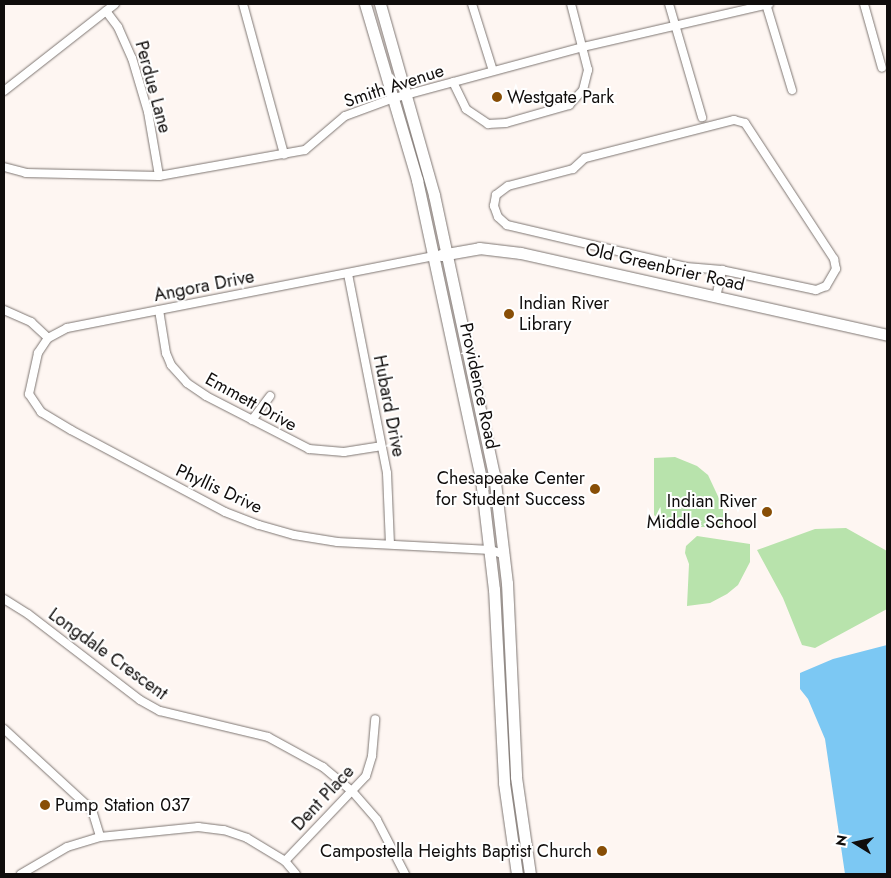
<!DOCTYPE html>
<html>
<head>
<meta charset="utf-8">
<style>
	body { margin:0 }
	#map { position:relative; width:891px; height:878px; overflow:hidden; background:#fef6f2; font-family:Jost,sans-serif }
	div>[style] { position:absolute }
	.green>* { inset:0; background:#b8e3ac }
	.water>* { inset:0; background:#7cc8f3 }
	.roads { filter:drop-shadow(0 0 1px #7e7672) drop-shadow(0 0 1px #7e7672) }
	.street>* { height:8px; margin:-4px; padding:0 4px; transform-origin:4px; border-radius:4px; background:#fff }
	.secondary>* { height:11px; margin:-5.5px; padding:0 5.5px; transform-origin:5.5px; border-radius:5.5px; background:#fff }
	.dots>* { width:14px; height:14px; translate:-50% -50%; box-sizing:border-box; border:2px solid #fff; border-radius:50% }
	span { translate:-50% -50%; white-space:nowrap; text-align:center; line-height:1.15; -webkit-text-stroke:4px #fff; paint-order:stroke }
	.street-label { font-size:18px; color:#100d0c }
	.poi-label { font-size:18px; color:#100d0c }
	.left { translate:0 -50%; text-align:left }
	.right { translate:-100% -50%; text-align:right }
	.frame { position:absolute; inset:0; border:5px solid #100d0c; pointer-events:none }
	.north { position:absolute; left:831px; top:818px; width:50px; height:50px; -webkit-text-stroke:4px #fff; paint-order:stroke; rotate:280deg; font-size:14px; font-weight:700; line-height:20px; text-align:center; color:#100d0c }
	.north::after { content:''; display:block; margin:auto; width:18px; height:22px; background:#100d0c; clip-path:polygon(50% 0,100% 100%,50% 72%,0 100%) }
</style>
</head>
<body>
<div id="map">
	<div class="green">
		<div style="clip-path:polygon(675px 457px,697px 466px,708px 475px,723px 507px,723px 527px,666px 527px,654px 515px,654px 458px)"></div>
		<div style="clip-path:polygon(846px 528px,887px 551px,887px 609px,815px 648px,802px 645px,783px 598px,757px 550px,815px 529px)"></div>
		<div style="clip-path:polygon(697px 536px,750px 544px,750px 562px,738px 585px,727px 594px,710px 603px,687px 606px,689px 564px,685px 553px,686px 546px)"></div>
	</div>
	<div class="water">
		<div style="clip-path:polygon(887px 645px,887px 874px,845px 874px,825px 739px,808px 699px,800px 689px,800px 673px,833px 659px)"></div>
	</div>
	<div class="roads">
		<div class="street">
			<div style="left:243px;top:4px;width:156px;rotate:74.7deg"></div>
			<div style="left:472px;top:4px;width:70px;rotate:72.6deg"></div>
			<div style="left:669px;top:4px;width:118px;rotate:73.7deg"></div>
			<div style="left:766px;top:4px;width:90px;rotate:73.2deg"></div>
			<div style="left:864px;top:4px;width:66px;rotate:74.3deg"></div>
			<div style="left:106px;top:11px;width:20px;rotate:53deg"></div>
			<div style="left:118px;top:27px;width:34px;rotate:66deg"></div>
			<div style="left:132px;top:58px;width:56px;rotate:73.5deg"></div>
			<div style="left:148px;top:112px;width:65px;rotate:80.2deg"></div>
			<div style="left:453px;top:82px;width:30px;rotate:64deg"></div>
			<div style="left:466px;top:109px;width:27px;rotate:34deg"></div>
			<div style="left:488px;top:124px;width:18px;rotate:-3deg"></div>
			<div style="left:506px;top:123px;width:66px;rotate:-15.9deg"></div>
			<div style="left:569px;top:105px;width:21px;rotate:-47deg"></div>
			<div style="left:583px;top:90px;width:21px;rotate:-76deg"></div>
			<div style="left:588px;top:70px;width:68px;rotate:-104.4deg"></div>
			<div style="left:4px;top:91px;width:141px;rotate:-38.1deg"></div>
			<div style="left:4px;top:167px;width:23px;rotate:15deg"></div>
			<div style="left:26px;top:173px;width:133px;rotate:1.3deg"></div>
			<div style="left:159px;top:176px;width:148px;rotate:-10.1deg"></div>
			<div style="left:305px;top:150px;width:52px;rotate:-40.4deg"></div>
			<div style="left:345px;top:116px;width:52px;rotate:-20.2deg"></div>
			<div style="left:394px;top:98px;width:196px;rotate:-15.1deg"></div>
			<div style="left:583px;top:47px;width:191px;rotate:-13deg"></div>
			<div style="left:434px;top:256px;width:374px;rotate:168.9deg"></div>
			<div style="left:67px;top:328px;width:21px;rotate:152deg"></div>
			<div style="left:48px;top:338px;width:18px;rotate:124deg"></div>
			<div style="left:38px;top:353px;width:42px;rotate:102.4deg"></div>
			<div style="left:29px;top:394px;width:22px;rotate:56deg"></div>
			<div style="left:41px;top:412px;width:35px;rotate:31deg"></div>
			<div style="left:71px;top:430px;width:174px;rotate:28deg"></div>
			<div style="left:225px;top:512px;width:36px;rotate:21deg"></div>
			<div style="left:259px;top:525px;width:36px;rotate:16deg"></div>
			<div style="left:294px;top:535px;width:44px;rotate:9.2deg"></div>
			<div style="left:337px;top:542px;width:154px;rotate:3deg"></div>
			<div style="left:491px;top:550px;width:15px;rotate:20deg"></div>
			<div style="left:348px;top:274px;width:203px;rotate:78.9deg"></div>
			<div style="left:387px;top:473px;width:71px;rotate:87.6deg"></div>
			<div style="left:716px;top:297px;width:28px;rotate:-77deg"></div>
			<div style="left:722px;top:270px;width:36px;rotate:-175deg"></div>
			<div style="left:686px;top:267px;width:184px;rotate:-166.8deg"></div>
			<div style="left:507px;top:225px;width:12px;rotate:-138deg"></div>
			<div style="left:498px;top:217px;width:12px;rotate:-110deg"></div>
			<div style="left:494px;top:206px;width:11px;rotate:-80deg"></div>
			<div style="left:496px;top:195px;width:15px;rotate:-37deg"></div>
			<div style="left:508px;top:186px;width:67px;rotate:-14.7deg"></div>
			<div style="left:573px;top:169px;width:16px;rotate:-43deg"></div>
			<div style="left:585px;top:158px;width:154px;rotate:-14.3deg"></div>
			<div style="left:734px;top:120px;width:11px;rotate:15deg"></div>
			<div style="left:745px;top:123px;width:163px;rotate:56.8deg"></div>
			<div style="left:834px;top:259px;width:10px;rotate:79deg"></div>
			<div style="left:836px;top:269px;width:20px;rotate:120deg"></div>
			<div style="left:826px;top:286px;width:11px;rotate:158deg"></div>
			<div style="left:816px;top:290px;width:96px;rotate:-168deg"></div>
			<div style="left:4px;top:310px;width:30px;rotate:24deg"></div>
			<div style="left:31px;top:322px;width:23px;rotate:43deg"></div>
			<div style="left:159px;top:310px;width:44px;rotate:80.8deg"></div>
			<div style="left:166px;top:353px;width:13px;rotate:67deg"></div>
			<div style="left:171px;top:365px;width:24px;rotate:48deg"></div>
			<div style="left:187px;top:383px;width:23px;rotate:34deg"></div>
			<div style="left:206px;top:396px;width:116px;rotate:27.2deg"></div>
			<div style="left:309px;top:449px;width:35px;rotate:5deg"></div>
			<div style="left:344px;top:452px;width:37px;rotate:-9deg"></div>
			<div style="left:252px;top:420px;width:30px;rotate:-53deg"></div>
			<div style="left:4px;top:599px;width:28px;rotate:32deg"></div>
			<div style="left:28px;top:614px;width:141px;rotate:37.5deg"></div>
			<div style="left:140px;top:700px;width:23px;rotate:29deg"></div>
			<div style="left:160px;top:711px;width:111px;rotate:13.5deg"></div>
			<div style="left:268px;top:737px;width:63px;rotate:28.6deg"></div>
			<div style="left:323px;top:767px;width:38px;rotate:40deg"></div>
			<div style="left:352px;top:791px;width:38px;rotate:49deg"></div>
			<div style="left:377px;top:820px;width:61px;rotate:62.6deg"></div>
			<div style="left:4px;top:729px;width:120px;rotate:42.6deg"></div>
			<div style="left:92px;top:810px;width:28px;rotate:73deg"></div>
			<div style="left:285px;top:861px;width:117px;rotate:-46.4deg"></div>
			<div style="left:366px;top:776px;width:21px;rotate:-73deg"></div>
			<div style="left:372px;top:756px;width:37px;rotate:-85deg"></div>
			<div style="left:21px;top:874px;width:53px;rotate:-30.4deg"></div>
			<div style="left:67px;top:847px;width:34px;rotate:-17deg"></div>
			<div style="left:100px;top:837px;width:99px;rotate:-5.8deg"></div>
			<div style="left:198px;top:827px;width:26px;rotate:7deg"></div>
			<div style="left:224px;top:830px;width:24px;rotate:19deg"></div>
			<div style="left:247px;top:838px;width:44px;rotate:31.2deg"></div>
			<div style="left:285px;top:861px;width:17px;rotate:50deg"></div>
		</div>
		<div class="secondary">
			<div style="left:365px;top:4px;width:184px;rotate:73.5deg"></div>
			<div style="left:417px;top:180px;width:306px;rotate:77.9deg"></div>
			<div style="left:481px;top:479px;width:111px;rotate:83.3deg"></div>
			<div style="left:494px;top:589px;width:194px;rotate:87deg"></div>
			<div style="left:504px;top:783px;width:92px;rotate:81.9deg"></div>
			<div style="left:380px;top:4px;width:198px;rotate:74.2deg"></div>
			<div style="left:434px;top:195px;width:285px;rotate:77.9deg"></div>
			<div style="left:494px;top:474px;width:110px;rotate:83.2deg"></div>
			<div style="left:507px;top:583px;width:194px;rotate:87.3deg"></div>
			<div style="left:516px;top:777px;width:98px;rotate:81.8deg"></div>
			<div style="left:441px;top:255px;width:39px;rotate:-10deg"></div>
			<div style="left:479px;top:248px;width:42px;rotate:6.8deg"></div>
			<div style="left:521px;top:253px;width:375px;rotate:12.6deg"></div>
		</div>
	</div>
	<div class="dots">
		<div style="left:497px;top:97px;background:#884e06"></div>
		<div style="left:509px;top:314px;background:#884e06"></div>
		<div style="left:595px;top:489px;background:#884e06"></div>
		<div style="left:767px;top:512px;background:#884e06"></div>
		<div style="left:45px;top:805px;background:#884e06"></div>
		<div style="left:602px;top:851px;background:#884e06"></div>
	</div>
	<div class="street-label">
		<span style="left:394px;top:86px;rotate:-18deg">Smith Avenue</span>
		<span style="left:153px;top:87px;rotate:75deg">Perdue Lane</span>
		<span style="left:665px;top:267px;rotate:13deg">Old Greenbrier Road</span>
		<span style="left:204px;top:286px;rotate:-11deg">Angora Drive</span>
		<span style="left:479px;top:386px;rotate:78deg">Providence Road</span>
		<span style="left:251px;top:402px;rotate:29deg">Emmett Drive</span>
		<span style="left:389px;top:406px;rotate:79deg">Hubard Drive</span>
		<span style="left:219px;top:489px;rotate:25deg">Phyllis Drive</span>
		<span style="left:108px;top:654px;rotate:36deg">Longdale Crescent</span>
		<span style="left:323px;top:798px;rotate:-47deg">Dent Place</span>
	</div>
	<div class="poi-label">
		<span class="left" style="left:507px;top:97px">Westgate Park</span>
		<span class="left" style="left:519px;top:314px">Indian River<br>Library</span>
		<span class="right" style="left:585px;top:489px">Chesapeake Center<br>for Student Success</span>
		<span class="right" style="left:757px;top:512px">Indian River<br>Middle School</span>
		<span class="left" style="left:55px;top:805px">Pump Station 037</span>
		<span class="right" style="left:592px;top:851px">Campostella Heights Baptist Church</span>
	</div>
	<div class="frame"></div>
	<div class="north">N</div>
</div>
</body>
</html>
